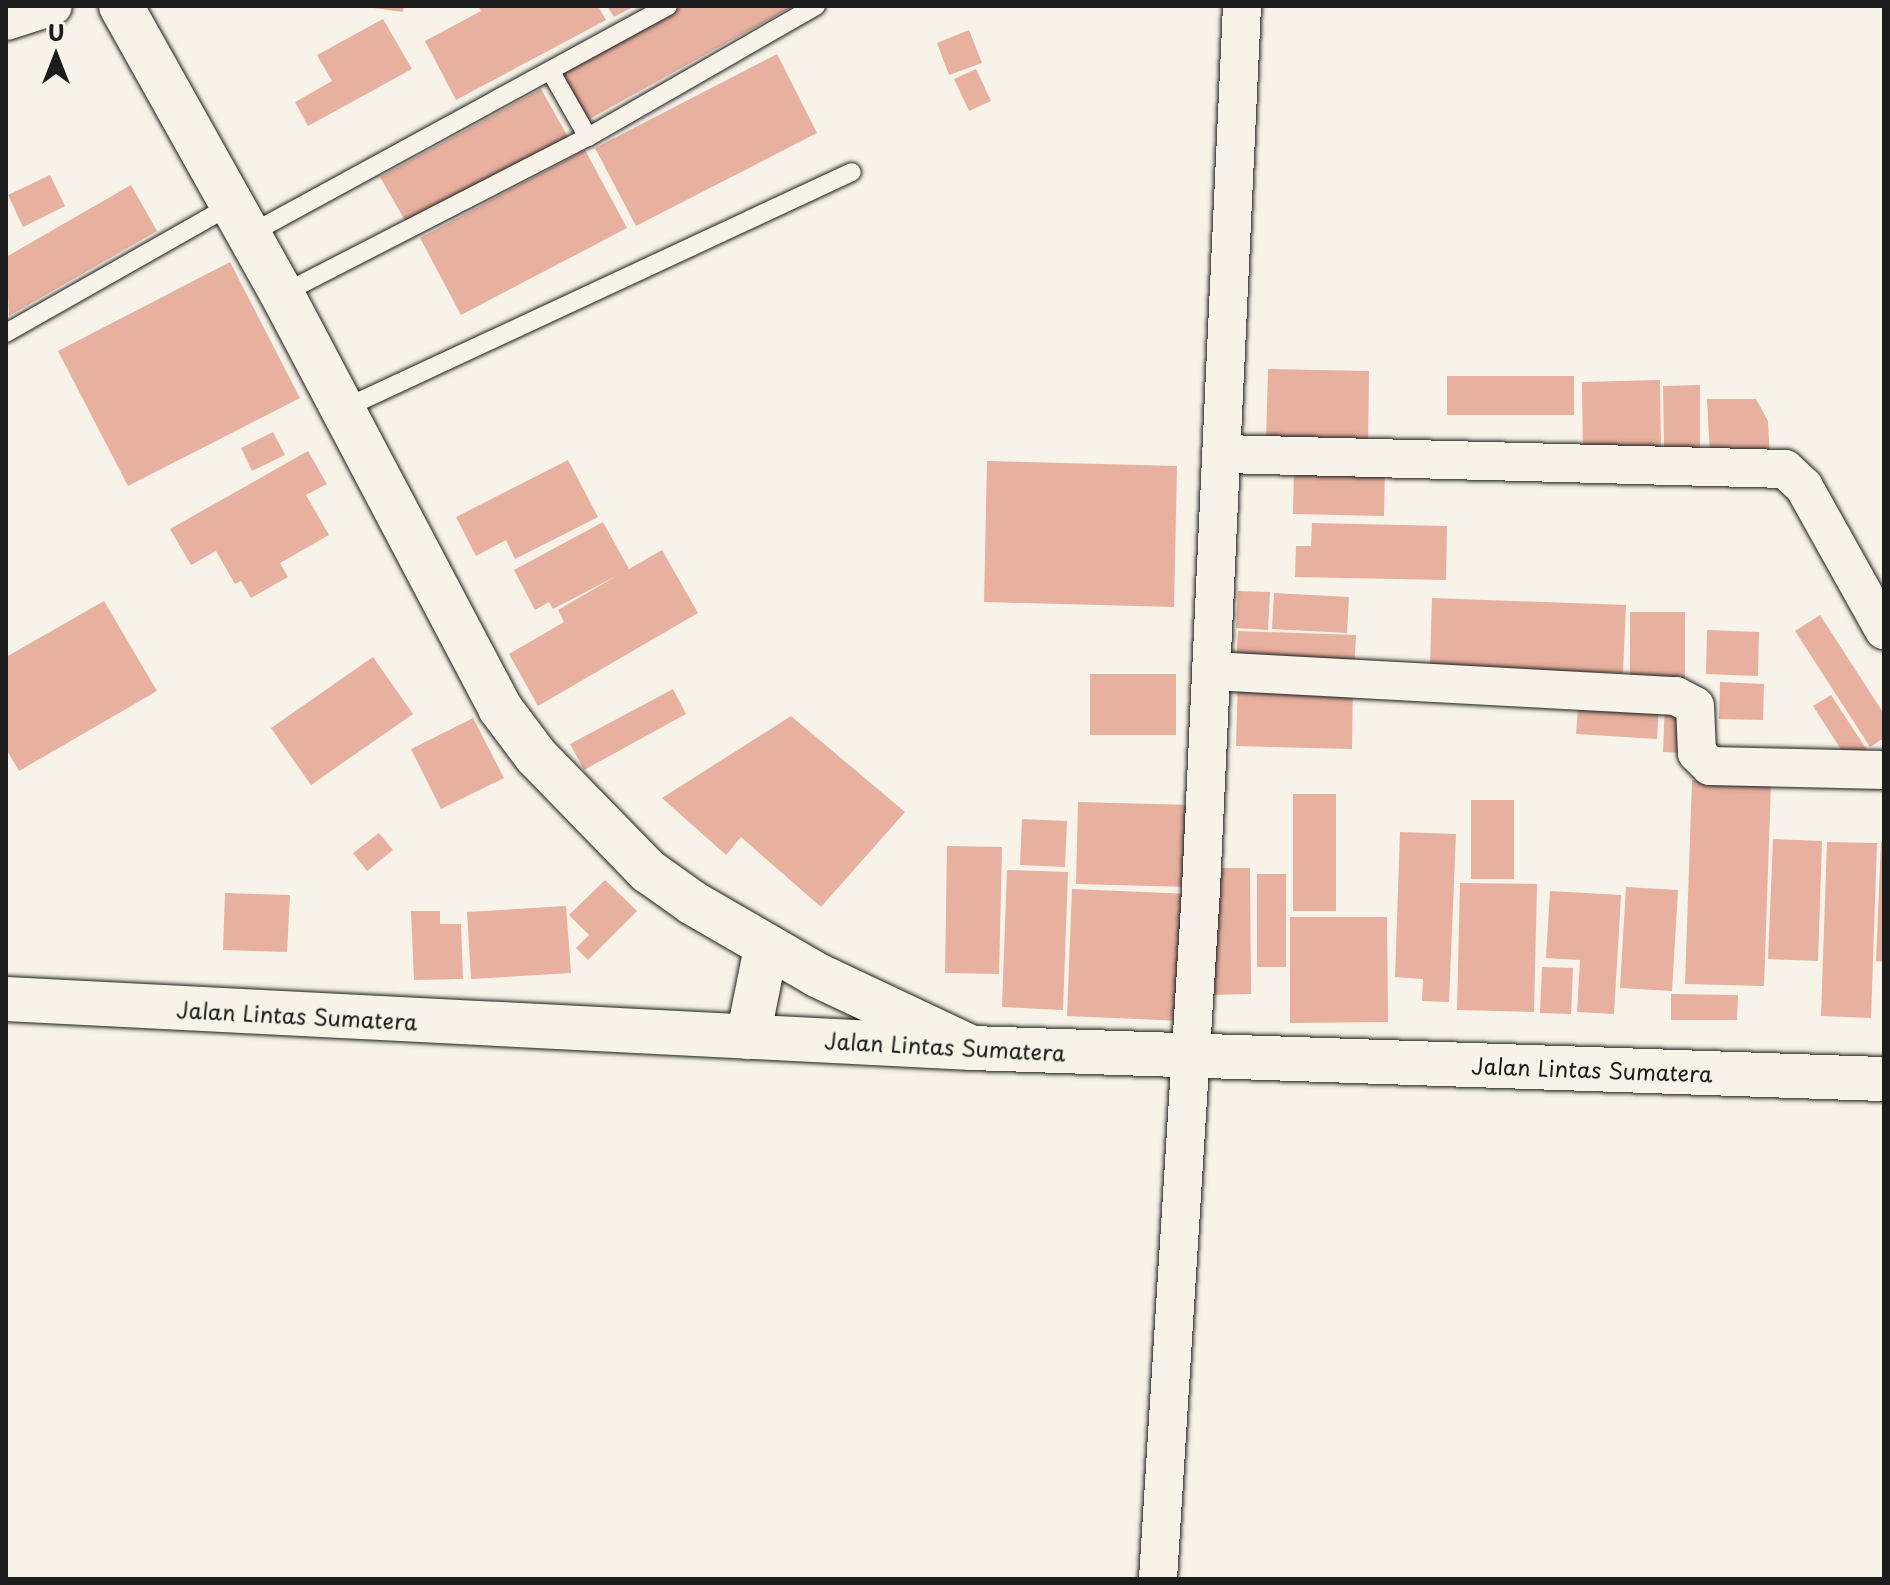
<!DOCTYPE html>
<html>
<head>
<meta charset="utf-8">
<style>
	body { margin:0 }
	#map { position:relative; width:1890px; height:1585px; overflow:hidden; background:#f7f3e8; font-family:"Playpen Sans",sans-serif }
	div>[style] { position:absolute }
	.building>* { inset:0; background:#e8b09f }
	.roads { filter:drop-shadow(0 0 2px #1c1c1c) drop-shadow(0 0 2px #1c1c1c) }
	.lane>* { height:18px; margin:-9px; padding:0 9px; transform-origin:9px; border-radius:9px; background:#f7f3e8 }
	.street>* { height:38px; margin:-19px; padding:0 19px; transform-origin:19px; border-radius:19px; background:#f7f3e8 }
	.secondary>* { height:44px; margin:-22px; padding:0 22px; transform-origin:22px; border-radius:22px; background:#f7f3e8 }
	.highway>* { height:44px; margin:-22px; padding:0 22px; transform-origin:22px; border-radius:22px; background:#f7f3e8 }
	span { translate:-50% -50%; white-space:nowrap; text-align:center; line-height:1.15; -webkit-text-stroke:7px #f7f3e8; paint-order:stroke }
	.street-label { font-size:22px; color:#1c1c1c }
	.frame { position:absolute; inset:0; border:8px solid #1c1c1c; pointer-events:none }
	.north { position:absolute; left:16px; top:16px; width:80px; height:80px; -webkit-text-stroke:6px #f7f3e8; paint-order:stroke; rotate:0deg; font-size:22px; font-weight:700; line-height:32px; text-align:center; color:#1c1c1c }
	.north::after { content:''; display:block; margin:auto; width:28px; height:36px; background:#1c1c1c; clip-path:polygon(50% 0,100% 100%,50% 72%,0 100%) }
</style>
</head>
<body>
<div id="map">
	<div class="building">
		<div style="clip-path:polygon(359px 6px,404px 6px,403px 12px)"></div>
		<div style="clip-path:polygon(478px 6px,598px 6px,606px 20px,456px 100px,425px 41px,481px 11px)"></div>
		<div style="clip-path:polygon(607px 6px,635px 6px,614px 17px)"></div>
		<div style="clip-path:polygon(682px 6px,793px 6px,586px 121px,559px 74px)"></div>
		<div style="clip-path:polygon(383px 19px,412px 69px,308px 126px,295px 102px,332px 81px,317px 55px)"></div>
		<div style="clip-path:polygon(969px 30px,982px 63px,949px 75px,937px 43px)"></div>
		<div style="clip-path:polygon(777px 54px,817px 133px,636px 226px,595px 148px)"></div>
		<div style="clip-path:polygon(976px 69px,991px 101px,969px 111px,954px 79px)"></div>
		<div style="clip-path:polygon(541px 89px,568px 137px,407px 224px,380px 177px)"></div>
		<div style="clip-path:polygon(585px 150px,627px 228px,461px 315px,420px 238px)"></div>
		<div style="clip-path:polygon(50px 175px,65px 206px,23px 227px,8px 195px)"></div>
		<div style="clip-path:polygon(131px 185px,157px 231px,9px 316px,6px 257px)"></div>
		<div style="clip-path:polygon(230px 262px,300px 398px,128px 486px,58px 351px)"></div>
		<div style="clip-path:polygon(1268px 369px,1369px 371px,1368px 445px,1266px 443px)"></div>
		<div style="clip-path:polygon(1447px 376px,1574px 376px,1574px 415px,1447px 415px)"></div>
		<div style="clip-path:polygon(1660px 380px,1661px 453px,1583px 454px,1582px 382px)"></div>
		<div style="clip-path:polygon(1700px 385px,1700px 449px,1664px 449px,1663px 386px)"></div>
		<div style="clip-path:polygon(1707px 399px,1756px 399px,1768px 421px,1770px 460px,1710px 456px)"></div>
		<div style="clip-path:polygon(273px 432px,285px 455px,252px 471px,241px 448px)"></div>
		<div style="clip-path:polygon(308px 451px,327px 484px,306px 495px,329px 535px,280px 563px,288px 577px,251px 598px,241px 581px,235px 584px,216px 551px,191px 565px,170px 529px)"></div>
		<div style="clip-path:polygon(568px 460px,598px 517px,515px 559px,506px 540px,476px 556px,456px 517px)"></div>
		<div style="clip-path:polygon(987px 461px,1177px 466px,1174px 607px,984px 602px)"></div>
		<div style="clip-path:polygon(1294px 466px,1385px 468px,1384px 516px,1293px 514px)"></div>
		<div style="clip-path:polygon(603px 522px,629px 569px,662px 550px,698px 613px,538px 706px,509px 654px,564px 622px,558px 610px,618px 575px,553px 609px,549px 602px,535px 610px,514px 570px)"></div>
		<div style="clip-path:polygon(1312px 523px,1447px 526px,1446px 580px,1295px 577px,1296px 546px,1311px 546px)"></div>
		<div style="clip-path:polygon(1238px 591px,1270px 592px,1268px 630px,1236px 628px)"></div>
		<div style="clip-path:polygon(1274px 593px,1349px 597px,1347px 633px,1272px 629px)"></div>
		<div style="clip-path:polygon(1432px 598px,1626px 605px,1623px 673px,1430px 667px)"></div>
		<div style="clip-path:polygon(104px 601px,157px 691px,19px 771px,6px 749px,6px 657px)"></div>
		<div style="clip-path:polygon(1630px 612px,1685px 612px,1685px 683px,1630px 683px)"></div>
		<div style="clip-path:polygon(1820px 615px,1884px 714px,1884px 738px,1870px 747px,1795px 631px)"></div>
		<div style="clip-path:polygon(1707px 630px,1759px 632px,1758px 676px,1706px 674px)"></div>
		<div style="clip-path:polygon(1238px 631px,1356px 635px,1354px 673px,1236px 668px)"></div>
		<div style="clip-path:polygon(373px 657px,413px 714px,311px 785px,271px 728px)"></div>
		<div style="clip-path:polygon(1090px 674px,1176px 674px,1176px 735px,1090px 735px)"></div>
		<div style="clip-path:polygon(1238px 680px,1353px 683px,1352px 749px,1236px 746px)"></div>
		<div style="clip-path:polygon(1720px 682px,1764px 684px,1763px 720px,1719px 719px)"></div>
		<div style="clip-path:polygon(673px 689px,686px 714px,584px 770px,570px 744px)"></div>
		<div style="clip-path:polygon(1831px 695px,1867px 750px,1849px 762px,1813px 706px)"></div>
		<div style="clip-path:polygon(1579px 696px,1659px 701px,1657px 739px,1576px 734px)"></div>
		<div style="clip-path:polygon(1665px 702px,1692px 703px,1689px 753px,1663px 752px)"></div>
		<div style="clip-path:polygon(791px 716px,905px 812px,821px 907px,741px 837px,726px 855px,662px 798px)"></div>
		<div style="clip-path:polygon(473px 718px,504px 778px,441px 809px,411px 749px)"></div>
		<div style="clip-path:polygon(1692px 780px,1771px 783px,1764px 986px,1685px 984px)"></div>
		<div style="clip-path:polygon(1293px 794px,1336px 794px,1336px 911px,1293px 911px)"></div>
		<div style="clip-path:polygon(1471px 800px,1514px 800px,1514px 879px,1471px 879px)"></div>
		<div style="clip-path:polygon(1078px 802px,1192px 805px,1190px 887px,1076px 884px)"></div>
		<div style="clip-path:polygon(1022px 819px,1067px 821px,1065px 867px,1020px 865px)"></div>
		<div style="clip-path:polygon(1400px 832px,1456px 834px,1449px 1002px,1422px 1001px,1423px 979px,1395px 977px)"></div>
		<div style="clip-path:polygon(379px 833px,393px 850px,367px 871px,353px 853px)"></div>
		<div style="clip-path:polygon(1773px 839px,1822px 841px,1818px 961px,1768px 959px)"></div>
		<div style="clip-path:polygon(1827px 842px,1877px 843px,1871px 1018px,1821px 1016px)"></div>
		<div style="clip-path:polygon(1881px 842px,1884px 842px,1884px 962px,1876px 961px)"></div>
		<div style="clip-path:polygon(947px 846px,1002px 847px,999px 974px,945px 973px)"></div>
		<div style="clip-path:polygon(1206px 868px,1250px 868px,1251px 994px,1208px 995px)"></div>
		<div style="clip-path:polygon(1007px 870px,1068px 872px,1063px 1010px,1002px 1007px)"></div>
		<div style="clip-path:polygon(1257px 874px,1286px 874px,1286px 967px,1257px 967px)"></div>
		<div style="clip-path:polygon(605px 880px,637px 911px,588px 960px,576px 948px,589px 935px,569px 915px)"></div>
		<div style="clip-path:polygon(1460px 883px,1537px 884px,1534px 1012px,1457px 1010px)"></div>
		<div style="clip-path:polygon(1626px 887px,1678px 890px,1672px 991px,1620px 988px)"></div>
		<div style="clip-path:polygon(1072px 889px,1190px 894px,1184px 1021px,1067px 1016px)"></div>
		<div style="clip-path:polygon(1550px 891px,1621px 895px,1614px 1014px,1577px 1012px,1580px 960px,1546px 958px)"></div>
		<div style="clip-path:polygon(225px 893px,290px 895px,287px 952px,223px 950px)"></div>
		<div style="clip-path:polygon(566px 906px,571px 973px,471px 979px,467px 912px)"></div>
		<div style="clip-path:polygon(411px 911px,440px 911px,440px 924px,461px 924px,463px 979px,414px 980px)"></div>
		<div style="clip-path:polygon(1290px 917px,1387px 917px,1388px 1022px,1290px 1023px)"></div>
		<div style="clip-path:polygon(1542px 967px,1573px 968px,1571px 1014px,1540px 1013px)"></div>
		<div style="clip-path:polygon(1671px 994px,1738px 995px,1737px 1020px,1671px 1020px)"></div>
	</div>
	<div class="roads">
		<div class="lane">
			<div style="left:551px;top:72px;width:75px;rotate:60.4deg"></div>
			<div style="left:250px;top:234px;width:476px;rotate:-28.6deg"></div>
			<div style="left:282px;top:294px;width:344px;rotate:-27.2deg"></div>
			<div style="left:588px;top:137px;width:263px;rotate:-29.9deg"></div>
			<div style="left:6px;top:333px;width:261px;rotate:-29.6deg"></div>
			<div style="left:343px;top:409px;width:561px;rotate:-24.97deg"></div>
		</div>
		<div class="street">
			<div style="left:6px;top:21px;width:49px;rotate:-17.7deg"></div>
			<div style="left:1224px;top:454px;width:561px;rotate:1.53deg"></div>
			<div style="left:1785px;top:469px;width:26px;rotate:43deg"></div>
			<div style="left:1804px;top:487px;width:164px;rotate:60.8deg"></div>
			<div style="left:1212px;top:671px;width:465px;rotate:3.1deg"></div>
			<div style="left:1676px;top:696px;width:21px;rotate:28deg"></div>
			<div style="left:1695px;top:706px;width:47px;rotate:87.6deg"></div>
			<div style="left:1697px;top:753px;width:18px;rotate:45deg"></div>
			<div style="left:1710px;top:766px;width:174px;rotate:1.3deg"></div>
			<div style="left:1158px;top:1579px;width:691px;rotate:-86.43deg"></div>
			<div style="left:1201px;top:889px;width:884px;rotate:-87.34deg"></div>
		</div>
		<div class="secondary">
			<div style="left:121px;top:6px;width:330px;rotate:60.8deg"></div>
			<div style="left:282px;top:294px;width:468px;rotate:62.2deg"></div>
			<div style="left:500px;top:708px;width:60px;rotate:53.1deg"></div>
			<div style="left:536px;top:756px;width:161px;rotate:45.8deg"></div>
			<div style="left:648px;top:871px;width:55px;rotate:35.4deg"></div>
			<div style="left:693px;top:903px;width:143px;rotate:30.1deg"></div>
			<div style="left:817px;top:975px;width:171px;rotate:25.2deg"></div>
		</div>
		<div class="highway">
			<div style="left:6px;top:999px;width:967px;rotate:2.9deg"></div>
			<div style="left:972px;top:1048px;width:913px;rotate:1.95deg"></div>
			<div style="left:748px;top:1037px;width:91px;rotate:-78.6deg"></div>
		</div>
	</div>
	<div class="street-label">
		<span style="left:297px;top:1015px;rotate:3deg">Jalan Lintas Sumatera</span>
		<span style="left:945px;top:1046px;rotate:3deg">Jalan Lintas Sumatera</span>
		<span style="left:1592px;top:1069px;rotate:2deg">Jalan Lintas Sumatera</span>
	</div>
	<div class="frame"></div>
	<div class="north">U</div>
</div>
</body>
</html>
